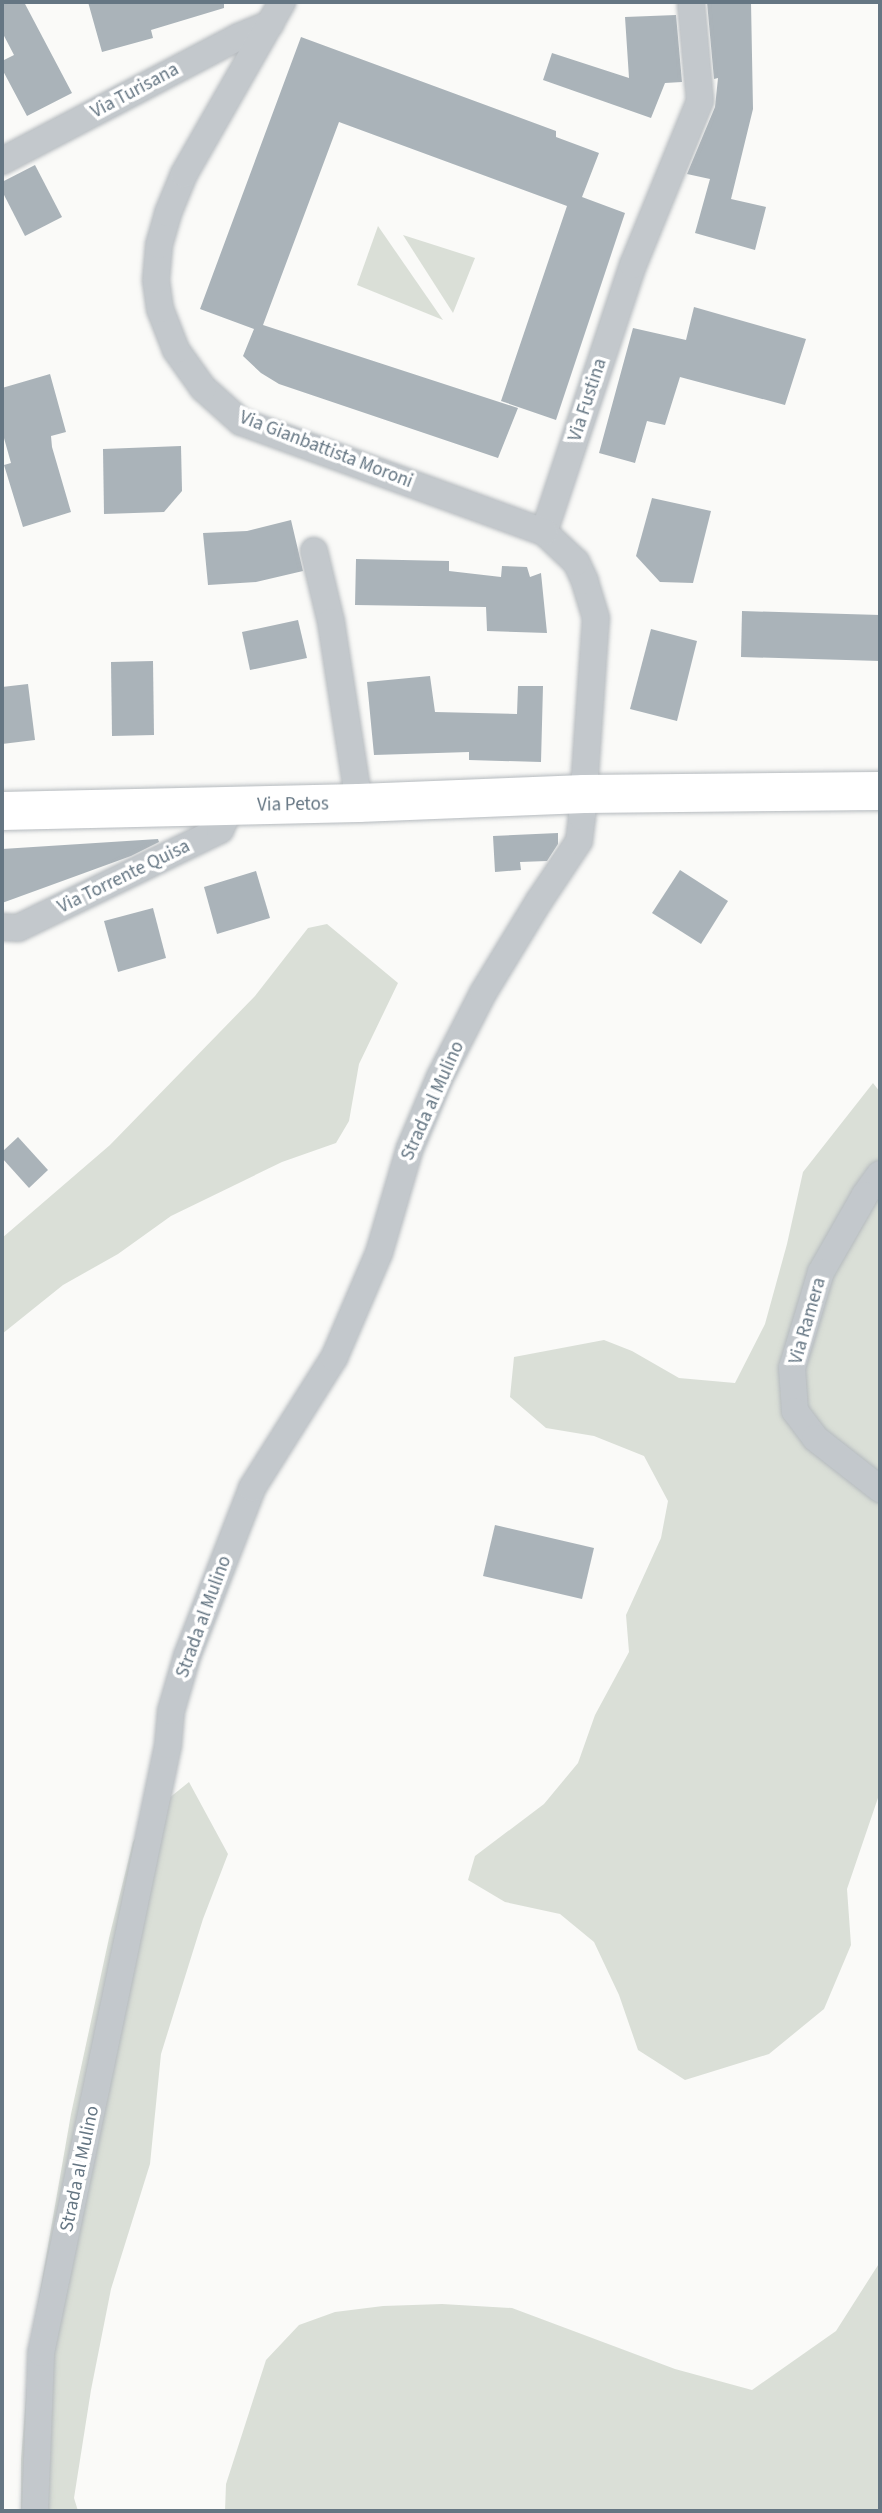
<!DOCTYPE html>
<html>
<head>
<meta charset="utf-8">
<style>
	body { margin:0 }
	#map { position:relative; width:882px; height:2513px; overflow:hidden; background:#fafaf8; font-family:"Source Sans 3",sans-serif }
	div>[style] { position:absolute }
	.green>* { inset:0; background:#dadfd7 }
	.building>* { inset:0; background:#aab3b9 }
	.roads { filter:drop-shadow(0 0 2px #b5babe) drop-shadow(0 0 2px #b5babe) }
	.street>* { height:26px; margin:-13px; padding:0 13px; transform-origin:13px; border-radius:13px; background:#c3c8cc }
	.primary>* { height:38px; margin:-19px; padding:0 19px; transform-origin:19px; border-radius:19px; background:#fff }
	span { translate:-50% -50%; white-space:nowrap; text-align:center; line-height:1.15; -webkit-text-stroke:7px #fff; paint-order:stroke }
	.street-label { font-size:19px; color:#657683 }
	.frame { position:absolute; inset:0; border:4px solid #657683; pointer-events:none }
</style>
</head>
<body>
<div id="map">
	<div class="green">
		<div style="clip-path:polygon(378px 226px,443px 320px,357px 285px)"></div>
		<div style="clip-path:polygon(403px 235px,475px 258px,453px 313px)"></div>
		<div style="clip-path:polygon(327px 924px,398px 983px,359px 1064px,349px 1121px,336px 1143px,282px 1162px,171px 1216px,118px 1254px,63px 1285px,2px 1334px,2px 1238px,110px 1145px,255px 996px,308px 928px)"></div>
		<div style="clip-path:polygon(873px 1083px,880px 1092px,880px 1792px,847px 1889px,851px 1945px,824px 2009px,769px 2054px,685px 2080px,638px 2050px,619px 1995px,594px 1942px,560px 1914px,505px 1902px,468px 1880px,475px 1856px,544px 1804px,578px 1763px,595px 1715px,629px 1652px,626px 1615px,661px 1538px,668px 1501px,644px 1456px,594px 1436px,546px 1428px,510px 1397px,514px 1357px,604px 1340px,632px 1351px,679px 1378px,735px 1383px,765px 1324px,787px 1244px,803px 1172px)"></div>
		<div style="clip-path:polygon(189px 1782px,228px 1854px,203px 1919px,161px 2054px,150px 2164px,111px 2289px,91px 2390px,74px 2498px,78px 2511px,21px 2511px,21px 2459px,30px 2349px,71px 2114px,109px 1938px,133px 1842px,153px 1811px)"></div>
		<div style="clip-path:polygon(880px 2262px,880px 2511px,225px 2511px,226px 2484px,266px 2360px,299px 2325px,335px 2312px,383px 2306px,442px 2304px,512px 2308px,675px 2369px,752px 2390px,836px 2331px)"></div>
	</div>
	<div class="building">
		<div style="clip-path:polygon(2px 2px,24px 2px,72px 93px,27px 116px,2px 69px,2px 61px,14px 55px,2px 32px)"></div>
		<div style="clip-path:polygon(88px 2px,224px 2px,224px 8px,151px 30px,153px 38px,102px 52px)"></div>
		<div style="clip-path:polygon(707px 2px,751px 2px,753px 109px,731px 199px,766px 207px,755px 250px,695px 233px,710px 179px,687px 174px,715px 107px,718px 78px,714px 79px)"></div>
		<div style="clip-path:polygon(676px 15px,682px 82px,665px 83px,651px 118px,543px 80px,552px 53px,629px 78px,625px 17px)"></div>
		<div style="clip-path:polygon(301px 37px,556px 131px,556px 137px,599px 153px,582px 197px,625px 213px,556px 420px,501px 401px,567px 206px,339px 122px,263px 325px,518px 408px,498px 458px,279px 384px,261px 373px,243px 356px,254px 329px,200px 309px)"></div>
		<div style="clip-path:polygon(35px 165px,62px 217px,25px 236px,2px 191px,2px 182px)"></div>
		<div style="clip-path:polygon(694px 307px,806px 339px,785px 405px,680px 377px,665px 425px,647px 421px,635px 463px,599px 453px,633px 328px,686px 340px)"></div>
		<div style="clip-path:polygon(50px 374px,66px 432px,51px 436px,52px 447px,71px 512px,23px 527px,4px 465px,11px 463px,2px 431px,2px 388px)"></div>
		<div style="clip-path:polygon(181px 446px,182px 491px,164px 512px,104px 514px,103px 449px)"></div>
		<div style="clip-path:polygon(652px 498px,711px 511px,693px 583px,660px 582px,636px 556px)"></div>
		<div style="clip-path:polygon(291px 520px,303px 571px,256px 582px,208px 585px,203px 533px,247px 531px)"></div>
		<div style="clip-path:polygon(356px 559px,449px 561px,449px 571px,501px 577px,502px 566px,527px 567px,530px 577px,541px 573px,547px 633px,487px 631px,486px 607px,355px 605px)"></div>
		<div style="clip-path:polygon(742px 611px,880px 615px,880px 661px,741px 657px)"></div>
		<div style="clip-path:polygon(298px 620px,307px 658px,250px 670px,242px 632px)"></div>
		<div style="clip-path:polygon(651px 629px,697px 641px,677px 721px,630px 709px)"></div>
		<div style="clip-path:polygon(153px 661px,154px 735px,112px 736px,111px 662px)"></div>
		<div style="clip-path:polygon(430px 676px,435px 712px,517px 714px,518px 686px,543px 686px,541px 762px,469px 760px,469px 752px,374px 755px,367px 682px)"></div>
		<div style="clip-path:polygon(28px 684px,35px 740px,2px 744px,2px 687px)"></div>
		<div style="clip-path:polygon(558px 833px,558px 844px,547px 861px,520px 862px,521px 870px,495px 872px,493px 836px)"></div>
		<div style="clip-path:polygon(158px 839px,159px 842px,131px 856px,2px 903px,2px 849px)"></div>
		<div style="clip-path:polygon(680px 870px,728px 901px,701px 944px,652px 913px)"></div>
		<div style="clip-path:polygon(256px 871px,270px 918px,217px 934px,204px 887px)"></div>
		<div style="clip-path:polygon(153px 908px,166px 958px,118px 972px,104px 921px)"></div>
		<div style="clip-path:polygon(18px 1137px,48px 1170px,29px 1188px,2px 1158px,2px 1152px)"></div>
		<div style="clip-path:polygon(495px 1525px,594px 1548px,582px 1599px,483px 1576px)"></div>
	</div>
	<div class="roads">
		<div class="street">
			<div style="left:2px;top:161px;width:267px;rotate:-27.7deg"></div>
			<div style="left:238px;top:37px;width:35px;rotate:-22deg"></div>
			<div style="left:544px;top:532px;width:281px;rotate:-71.6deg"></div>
			<div style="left:633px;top:265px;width:177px;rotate:-67.8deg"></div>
			<div style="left:700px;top:101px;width:99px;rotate:-95.2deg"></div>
			<div style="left:314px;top:551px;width:73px;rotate:76.5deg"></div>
			<div style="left:331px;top:622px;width:183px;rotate:81.2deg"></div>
			<div style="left:2px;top:927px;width:16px;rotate:4deg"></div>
			<div style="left:18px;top:928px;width:225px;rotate:-25.9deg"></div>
			<div style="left:220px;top:830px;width:26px;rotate:-65deg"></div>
			<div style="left:880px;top:1174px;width:26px;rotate:126deg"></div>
			<div style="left:865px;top:1195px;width:89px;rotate:119.7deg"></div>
			<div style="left:821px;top:1272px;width:100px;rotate:106.8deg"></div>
			<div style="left:792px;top:1368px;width:43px;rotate:86deg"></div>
			<div style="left:795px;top:1411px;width:34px;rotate:53deg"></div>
			<div style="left:815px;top:1438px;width:83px;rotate:38.1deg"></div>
			<div style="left:35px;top:2511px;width:158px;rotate:-87.8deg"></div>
			<div style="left:41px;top:2353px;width:621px;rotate:-78.2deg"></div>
			<div style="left:168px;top:1745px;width:34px;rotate:-85deg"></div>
			<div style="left:171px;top:1711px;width:57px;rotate:-73.8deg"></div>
			<div style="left:187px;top:1656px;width:180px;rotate:-68.8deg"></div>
			<div style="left:252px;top:1488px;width:154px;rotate:-57.8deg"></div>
			<div style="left:334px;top:1358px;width:114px;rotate:-66.8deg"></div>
			<div style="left:379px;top:1253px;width:109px;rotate:-73.6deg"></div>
			<div style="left:410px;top:1148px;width:77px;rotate:-67.1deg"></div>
			<div style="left:440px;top:1077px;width:94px;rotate:-62.9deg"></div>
			<div style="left:483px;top:993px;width:108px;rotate:-58.7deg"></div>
			<div style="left:539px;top:901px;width:72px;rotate:-56.3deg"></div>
			<div style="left:579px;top:841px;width:24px;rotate:-83deg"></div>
			<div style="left:582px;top:817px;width:199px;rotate:-86deg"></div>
			<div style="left:596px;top:618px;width:39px;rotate:-107deg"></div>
			<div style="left:585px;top:581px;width:21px;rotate:-115deg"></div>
			<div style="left:576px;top:562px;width:44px;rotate:-136.8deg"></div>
			<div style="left:544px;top:532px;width:322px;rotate:-160deg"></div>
			<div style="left:241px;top:422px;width:51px;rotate:-138.2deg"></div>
			<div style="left:203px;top:388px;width:47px;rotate:-125.4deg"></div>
			<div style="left:176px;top:350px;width:44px;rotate:-111.3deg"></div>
			<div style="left:160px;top:309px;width:29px;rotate:-98deg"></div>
			<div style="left:156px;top:280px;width:35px;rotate:-85deg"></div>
			<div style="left:159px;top:245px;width:33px;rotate:-74deg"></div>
			<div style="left:168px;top:213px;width:42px;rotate:-67.7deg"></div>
			<div style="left:184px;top:174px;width:198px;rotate:-60.3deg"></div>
		</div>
		<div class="primary">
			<div style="left:2px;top:811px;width:357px;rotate:-1.3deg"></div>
			<div style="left:359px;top:803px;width:225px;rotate:-2.3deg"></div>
			<div style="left:584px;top:794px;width:296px;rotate:-0.6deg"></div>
		</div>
	</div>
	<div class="street-label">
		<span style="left:135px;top:91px;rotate:-28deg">Via Turisana</span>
		<span style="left:588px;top:400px;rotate:-72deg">Via Fustina</span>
		<span style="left:326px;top:450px;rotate:21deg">Via Gianbattista Moroni</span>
		<span style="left:293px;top:805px;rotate:-1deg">Via Petos</span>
		<span style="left:124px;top:877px;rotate:-26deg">Via Torrente Quisa</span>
		<span style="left:433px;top:1101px;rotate:-66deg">Strada al Mulino</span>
		<span style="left:808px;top:1321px;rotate:-74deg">Via Ramera</span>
		<span style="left:204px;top:1617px;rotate:-70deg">Strada al Mulino</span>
		<span style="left:80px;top:2169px;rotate:-78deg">Strada al Mulino</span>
	</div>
	<div class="frame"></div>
</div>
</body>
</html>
